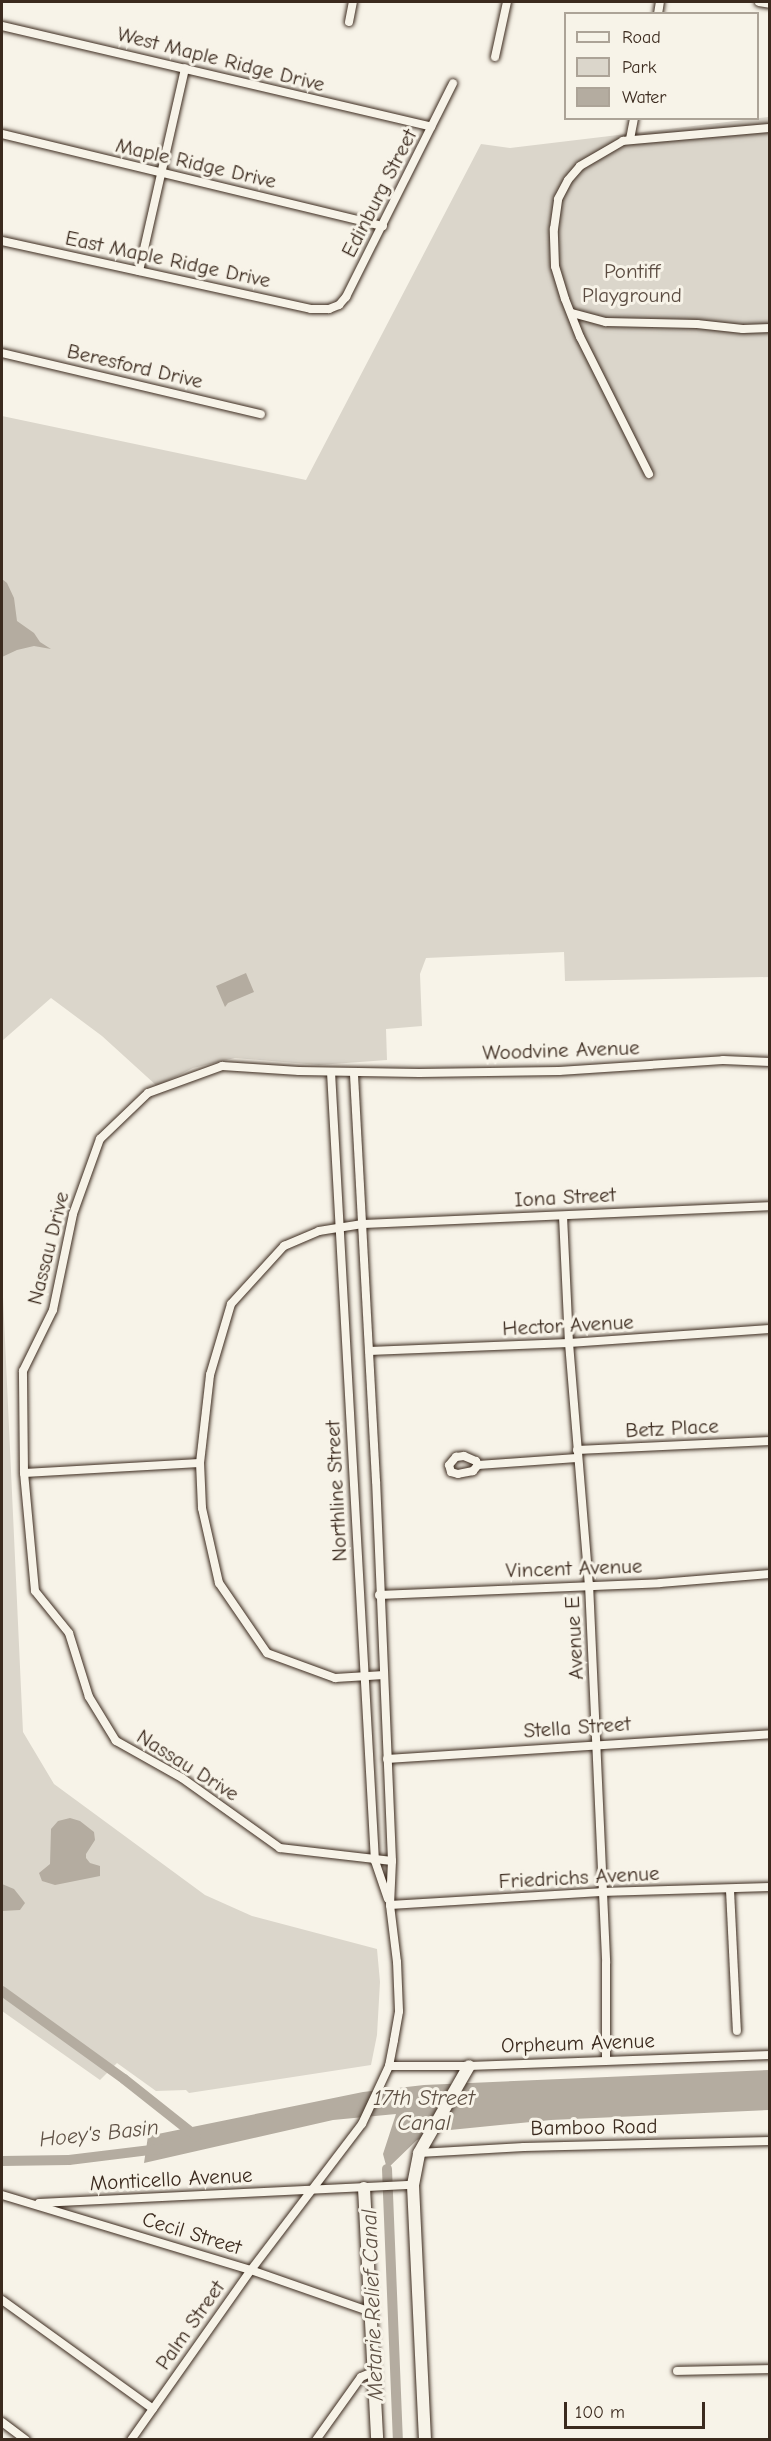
<!DOCTYPE html>
<html>
<head>
<meta charset="utf-8">
<style>
	body { margin:0 }
	#map { position:relative; width:771px; height:2441px; overflow:hidden; background:#f7f3e8; font-family:"Comic Neue",sans-serif }
	div>[style] { position:absolute }
	.green>* { inset:0; background:#dbd6cb }
	.water>* { inset:0; background:#b4aca0 }
	.canal>* { height:10px; margin:-5px; padding:0 5px; transform-origin:5px; border-radius:5px; background:#b4aca0 }
	.roads { filter:drop-shadow(0 0 2px #3b2a1e) drop-shadow(0 0 2px #3b2a1e) }
	.street>* { height:8px; margin:-4px; padding:0 4px; transform-origin:4px; border-radius:4px; background:#f7f3e8 }
	.secondary>* { height:12px; margin:-6px; padding:0 6px; transform-origin:6px; border-radius:6px; background:#f7f3e8 }
	span { translate:-50% -50%; white-space:nowrap; text-align:center; line-height:1.15; -webkit-text-stroke:6px #f7f3e8; paint-order:stroke }
	.street-label { font-size:21px; color:#3b2a1e }
	.park-label { font-size:21px; color:#5b4c41 }
	.water-label { font-size:22px; color:#5f5145; font-style:italic }
	.frame { position:absolute; inset:0; border:3px solid #3b2a1e; pointer-events:none }
	.legend { position:absolute; left:564px; top:12px; width:195px; height:108px; box-sizing:border-box; background:#f7f3e8; border:2px solid #aca397; margin:0; padding:8px 10px; list-style:none; font-size:18px; color:#3b2a1e }
	.legend li { display:flex; align-items:center; gap:12px; height:30px }
	.legend b { width:30px; border:2px solid #aca397 }
	.scale { position:absolute; left:564px; top:2402px; width:141px; height:27px; box-sizing:border-box; border:3px solid #3b2a1e; border-top:0; padding-left:8px; font-size:18px; line-height:21px; white-space:nowrap; color:#3b2a1e; -webkit-text-stroke:4px #f7f3e8; paint-order:stroke }
</style>
</head>
<body>
<div id="map">
	<div class="green">
		<div style="clip-path:polygon(769px 117px,769px 977px,565px 981px,564px 952px,426px 958px,420px 974px,422px 1026px,386px 1029px,387px 1060px,319px 1065px,235px 1058px,193px 1068px,157px 1086px,102px 1036px,51px 998px,2px 1041px,2px 416px,306px 480px,481px 144px,510px 148px)"></div>
		<div style="clip-path:polygon(2px 1072px,2px 1275px,23px 1732px,54px 1784px,205px 1895px,252px 1916px,377px 1949px,380px 1982px,377px 2035px,371px 2065px,189px 2093px,186px 2090px,156px 2091px,117px 2063px,100px 2080px,2px 2011px)"></div>
	</div>
	<div class="water">
		<div style="clip-path:polygon(2px 579px,7px 583px,14px 598px,17px 621px,34px 633px,40px 642px,51px 649px,34px 646px,17px 650px,2px 657px)"></div>
		<div style="clip-path:polygon(246px 973px,254px 992px,228px 1003px,225px 1007px,216px 986px)"></div>
		<div style="clip-path:polygon(70px 1818px,80px 1821px,94px 1832px,95px 1840px,86px 1854px,86px 1858px,90px 1863px,100px 1866px,100px 1876px,55px 1885px,42px 1881px,39px 1873px,50px 1864px,51px 1829px,58px 1821px)"></div>
		<div style="clip-path:polygon(2px 1884px,14px 1889px,22px 1899px,25px 1903px,20px 1910px,2px 1911px)"></div>
		<div style="clip-path:polygon(769px 2070px,769px 2110px,551px 2120px,450px 2130px,417px 2140px,387px 2169px,383px 2154px,396px 2114px,333px 2120px,144px 2163px,148px 2136px,363px 2092px,424px 2085px)"></div>
	</div>
	<div class="canal">
		<div style="left:2px;top:1991px;width:150px;rotate:35.8deg"></div>
		<div style="left:124px;top:2079px;width:92px;rotate:38.4deg"></div>
		<div style="left:2px;top:2161px;width:67px;rotate:-0.9deg"></div>
		<div style="left:69px;top:2160px;width:91px;rotate:-7deg"></div>
		<div style="left:387px;top:2169px;width:271px;rotate:87.7deg"></div>
	</div>
	<div class="roads">
		<div class="street">
			<div style="left:759px;top:2px;width:11px;rotate:10deg"></div>
			<div style="left:658px;top:14px;width:12px;rotate:-81deg"></div>
			<div style="left:349px;top:22px;width:20px;rotate:-79deg"></div>
			<div style="left:2px;top:26px;width:441px;rotate:13.2deg"></div>
			<div style="left:495px;top:57px;width:56px;rotate:-77.7deg"></div>
			<div style="left:2px;top:134px;width:392px;rotate:13.6deg"></div>
			<div style="left:630px;top:139px;width:21px;rotate:-79deg"></div>
			<div style="left:2px;top:241px;width:316px;rotate:12.4deg"></div>
			<div style="left:311px;top:309px;width:18px"></div>
			<div style="left:329px;top:309px;width:11px;rotate:-22deg"></div>
			<div style="left:339px;top:305px;width:11px;rotate:-49deg"></div>
			<div style="left:346px;top:297px;width:239px;rotate:-63.4deg"></div>
			<div style="left:139px;top:271px;width:208px;rotate:-77.2deg"></div>
			<div style="left:572px;top:313px;width:35px;rotate:15deg"></div>
			<div style="left:606px;top:322px;width:91px;rotate:1.3deg"></div>
			<div style="left:697px;top:324px;width:46px;rotate:6.2deg"></div>
			<div style="left:743px;top:329px;width:27px;rotate:-2deg"></div>
			<div style="left:2px;top:353px;width:266px;rotate:13.3deg"></div>
			<div style="left:649px;top:474px;width:153px;rotate:-116.7deg"></div>
			<div style="left:580px;top:337px;width:41px;rotate:-111.5deg"></div>
			<div style="left:565px;top:299px;width:34px;rotate:-107deg"></div>
			<div style="left:555px;top:266px;width:37px;rotate:-92deg"></div>
			<div style="left:554px;top:229px;width:30px;rotate:-82deg"></div>
			<div style="left:558px;top:199px;width:21px;rotate:-62deg"></div>
			<div style="left:568px;top:180px;width:18px;rotate:-49deg"></div>
			<div style="left:580px;top:166px;width:50px;rotate:-30.2deg"></div>
			<div style="left:623px;top:141px;width:148px;rotate:-5.1deg"></div>
			<div style="left:331px;top:1072px;width:790px;rotate:86.81deg"></div>
			<div style="left:375px;top:1861px;width:40px;rotate:71.1deg"></div>
			<div style="left:563px;top:1216px;width:127px;rotate:87.3deg"></div>
			<div style="left:569px;top:1343px;width:242px;rotate:85.3deg"></div>
			<div style="left:589px;top:1584px;width:379px;rotate:87.4deg"></div>
			<div style="left:606px;top:1963px;width:97px;rotate:90deg"></div>
			<div style="left:369px;top:1351px;width:200px;rotate:-2.3deg"></div>
			<div style="left:569px;top:1343px;width:201px;rotate:-4deg"></div>
			<div style="left:577px;top:1450px;width:193px;rotate:-2.7deg"></div>
			<div style="left:478px;top:1465px;width:8px;rotate:130deg"></div>
			<div style="left:473px;top:1471px;width:15px;rotate:169deg"></div>
			<div style="left:458px;top:1474px;width:7px;rotate:-164deg"></div>
			<div style="left:451px;top:1472px;width:7px;rotate:-106deg"></div>
			<div style="left:449px;top:1465px;width:11px;rotate:-49deg"></div>
			<div style="left:456px;top:1457px;width:8px;rotate:-7deg"></div>
			<div style="left:464px;top:1456px;width:13px;rotate:23deg"></div>
			<div style="left:476px;top:1461px;width:4px;rotate:63deg"></div>
			<div style="left:478px;top:1465px;width:99px;rotate:-4deg"></div>
			<div style="left:24px;top:1473px;width:176px;rotate:-3.3deg"></div>
			<div style="left:379px;top:1595px;width:281px;rotate:-2.4deg"></div>
			<div style="left:660px;top:1583px;width:110px;rotate:-4.7deg"></div>
			<div style="left:384px;top:1675px;width:49px;rotate:176.5deg"></div>
			<div style="left:335px;top:1678px;width:72px;rotate:-159.8deg"></div>
			<div style="left:267px;top:1653px;width:85px;rotate:-124.4deg"></div>
			<div style="left:219px;top:1583px;width:77px;rotate:-102.8deg"></div>
			<div style="left:202px;top:1508px;width:45px;rotate:-92.5deg"></div>
			<div style="left:200px;top:1463px;width:89px;rotate:-83.5deg"></div>
			<div style="left:210px;top:1375px;width:74px;rotate:-73.5deg"></div>
			<div style="left:231px;top:1304px;width:79px;rotate:-47.6deg"></div>
			<div style="left:284px;top:1246px;width:38px;rotate:-23deg"></div>
			<div style="left:319px;top:1231px;width:44px;rotate:-9.2deg"></div>
			<div style="left:362px;top:1224px;width:408px;rotate:-2.5deg"></div>
			<div style="left:387px;top:1759px;width:384px;rotate:-3.7deg"></div>
			<div style="left:392px;top:1861px;width:113px;rotate:-173.4deg"></div>
			<div style="left:280px;top:1848px;width:120px;rotate:-144.5deg"></div>
			<div style="left:182px;top:1778px;width:76px;rotate:-150.7deg"></div>
			<div style="left:116px;top:1741px;width:52px;rotate:-121.5deg"></div>
			<div style="left:89px;top:1697px;width:67px;rotate:-107.4deg"></div>
			<div style="left:69px;top:1633px;width:54px;rotate:-129deg"></div>
			<div style="left:35px;top:1591px;width:119px;rotate:-95.3deg"></div>
			<div style="left:24px;top:1473px;width:102px;rotate:-90.6deg"></div>
			<div style="left:23px;top:1371px;width:68px;rotate:-63.8deg"></div>
			<div style="left:53px;top:1310px;width:98px;rotate:-78.2deg"></div>
			<div style="left:73px;top:1214px;width:80px;rotate:-70.2deg"></div>
			<div style="left:100px;top:1139px;width:66px;rotate:-43.8deg"></div>
			<div style="left:148px;top:1093px;width:79px;rotate:-20deg"></div>
			<div style="left:222px;top:1066px;width:77px;rotate:3.7deg"></div>
			<div style="left:299px;top:1071px;width:120px;rotate:1deg"></div>
			<div style="left:419px;top:1073px;width:140px;rotate:-0.8deg"></div>
			<div style="left:559px;top:1071px;width:164px;rotate:-3.8deg"></div>
			<div style="left:723px;top:1060px;width:47px;rotate:2.4deg"></div>
			<div style="left:730px;top:1890px;width:141px;rotate:87.2deg"></div>
			<div style="left:390px;top:1905px;width:211px;rotate:-3.5deg"></div>
			<div style="left:601px;top:1892px;width:169px;rotate:-1.7deg"></div>
			<div style="left:389px;top:2066px;width:80px"></div>
			<div style="left:469px;top:2066px;width:301px;rotate:-2.1deg"></div>
			<div style="left:419px;top:2153px;width:105px;rotate:-3.3deg"></div>
			<div style="left:524px;top:2147px;width:246px;rotate:-1.4deg"></div>
			<div style="left:2px;top:2195px;width:260px;rotate:16.8deg"></div>
			<div style="left:251px;top:2270px;width:127px;rotate:19.3deg"></div>
			<div style="left:39px;top:2203px;width:374px;rotate:-2.8deg"></div>
			<div style="left:2px;top:2300px;width:186px;rotate:35.8deg"></div>
			<div style="left:677px;top:2371px;width:93px;rotate:-1.2deg"></div>
			<div style="left:2px;top:2422px;width:30px;rotate:37deg"></div>
			<div style="left:131px;top:2440px;width:208px;rotate:-54.8deg"></div>
			<div style="left:251px;top:2270px;width:183px;rotate:-52.8deg"></div>
			<div style="left:362px;top:2124px;width:64px;rotate:-65deg"></div>
			<div style="left:389px;top:2066px;width:26px;rotate:-79deg"></div>
			<div style="left:394px;top:2040px;width:29px;rotate:-80deg"></div>
			<div style="left:399px;top:2011px;width:49px;rotate:-92.3deg"></div>
			<div style="left:397px;top:1962px;width:57px;rotate:-97deg"></div>
			<div style="left:390px;top:1905px;width:44px;rotate:-87.4deg"></div>
			<div style="left:392px;top:1861px;width:380px;rotate:-92.4deg"></div>
			<div style="left:376px;top:1481px;width:409px;rotate:-93.1deg"></div>
			<div style="left:316px;top:2440px;width:77px;rotate:-54.5deg"></div>
			<div style="left:361px;top:2377px;width:13px;rotate:-23deg"></div>
		</div>
		<div class="secondary">
			<div style="left:364px;top:2188px;width:252px;rotate:87deg"></div>
			<div style="left:425px;top:2440px;width:255px;rotate:-92.7deg"></div>
			<div style="left:413px;top:2185px;width:33px;rotate:-79deg"></div>
			<div style="left:419px;top:2153px;width:100px;rotate:-60.1deg"></div>
		</div>
	</div>
	<div class="street-label">
		<span style="left:221px;top:59px;rotate:14deg">West Maple Ridge Drive</span>
		<span style="left:196px;top:163px;rotate:13deg">Maple Ridge Drive</span>
		<span style="left:379px;top:193px;rotate:-63deg">Edinburg Street</span>
		<span style="left:168px;top:259px;rotate:12deg">East Maple Ridge Drive</span>
		<span style="left:135px;top:366px;rotate:13deg">Beresford Drive</span>
		<span style="left:561px;top:1050px;rotate:-2deg">Woodvine Avenue</span>
		<span style="left:565px;top:1197px;rotate:-3deg">Iona Street</span>
		<span style="left:48px;top:1248px;rotate:-76deg">Nassau Drive</span>
		<span style="left:568px;top:1325px;rotate:-3deg">Hector Avenue</span>
		<span style="left:672px;top:1428px;rotate:-3deg">Betz Place</span>
		<span style="left:336px;top:1491px;rotate:-93deg">Northline Street</span>
		<span style="left:574px;top:1568px;rotate:-2deg">Vincent Avenue</span>
		<span style="left:574px;top:1638px;rotate:-93deg">Avenue E</span>
		<span style="left:577px;top:1727px;rotate:-4deg">Stella Street</span>
		<span style="left:188px;top:1765px;rotate:32deg">Nassau Drive</span>
		<span style="left:579px;top:1877px;rotate:-3deg">Friedrichs Avenue</span>
		<span style="left:578px;top:2043px;rotate:-2deg">Orpheum Avenue</span>
		<span style="left:594px;top:2127px;rotate:-1deg">Bamboo Road</span>
		<span style="left:171px;top:2179px;rotate:-3deg">Monticello Avenue</span>
		<span style="left:192px;top:2233px;rotate:17deg">Cecil Street</span>
		<span style="left:190px;top:2325px;rotate:-55deg">Palm Street</span>
	</div>
	<div class="park-label">
		<span style="left:632px;top:283px">Pontiff<br>Playground</span>
	</div>
	<div class="water-label">
		<span style="left:424px;top:2111px">17th Street<br>Canal</span>
		<span style="left:99px;top:2134px;rotate:-6deg">Hoey's Basin</span>
		<span style="left:373px;top:2305px;rotate:-92deg">Metarie Relief Canal</span>
	</div>
	<div class="frame"></div>
	<ul class="legend">
	<li><b style="height:8px;background:#f7f3e8"></b>Road</li>
	<li><b style="height:16px;background:#dbd6cb"></b>Park</li>
	<li><b style="height:16px;background:#b4aca0"></b>Water</li>
	</ul>
	<div class="scale">100 m</div>
</div>
</body>
</html>
